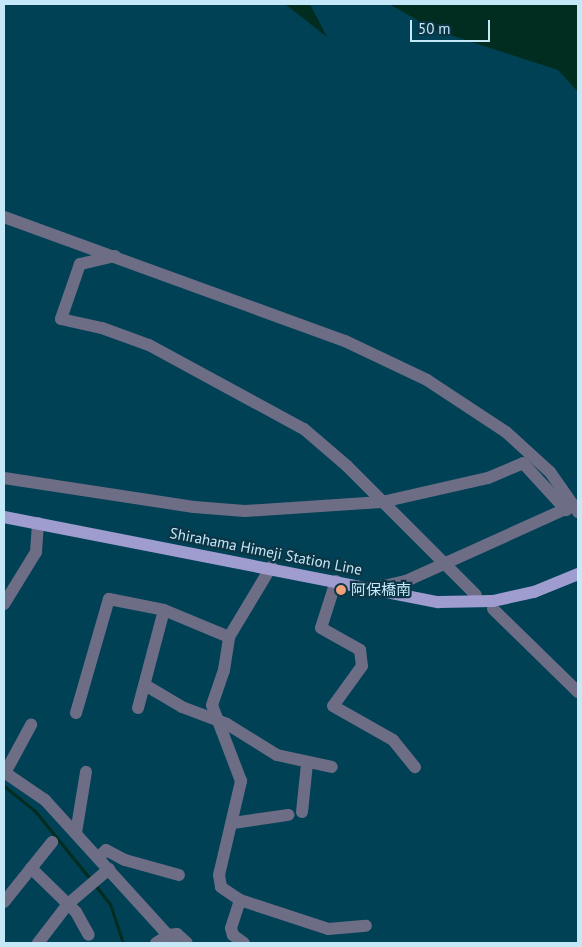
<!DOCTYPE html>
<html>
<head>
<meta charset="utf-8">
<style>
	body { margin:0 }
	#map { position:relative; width:582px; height:947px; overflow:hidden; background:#004156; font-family:"PT Sans","Noto Sans JP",sans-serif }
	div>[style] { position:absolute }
	.water>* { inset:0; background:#002d1f }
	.stream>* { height:3px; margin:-1.5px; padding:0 1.5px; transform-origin:1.5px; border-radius:1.5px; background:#002d1f }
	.minor>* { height:12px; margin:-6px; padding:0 6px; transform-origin:6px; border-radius:6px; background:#6e6d86 }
	.major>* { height:12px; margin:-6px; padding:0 6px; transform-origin:6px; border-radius:6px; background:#9f9ccf }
	.dots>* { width:14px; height:14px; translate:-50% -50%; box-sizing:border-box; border:2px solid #0c3645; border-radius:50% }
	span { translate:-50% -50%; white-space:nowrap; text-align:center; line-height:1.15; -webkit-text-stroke:4.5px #0c3645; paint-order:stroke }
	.street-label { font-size:15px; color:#c5e8f8 }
	.poi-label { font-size:15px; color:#c5e8f8 }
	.left { translate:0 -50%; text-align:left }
	.frame { position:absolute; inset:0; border:5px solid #c5e8f8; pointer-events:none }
	.scale { position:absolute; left:410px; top:20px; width:80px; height:22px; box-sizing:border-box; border:2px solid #c5e8f8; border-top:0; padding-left:6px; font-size:15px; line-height:18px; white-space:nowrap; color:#c5e8f8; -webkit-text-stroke:4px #0c3645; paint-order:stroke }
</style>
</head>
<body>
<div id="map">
	<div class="water">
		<div style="clip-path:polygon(285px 4px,310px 4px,327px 37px)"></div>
		<div style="clip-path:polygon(389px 4px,578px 4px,578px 92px,558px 70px,435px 30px)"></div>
	</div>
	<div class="stream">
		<div style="left:4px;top:786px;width:40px;rotate:39deg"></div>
		<div style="left:35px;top:811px;width:89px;rotate:50.9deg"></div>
		<div style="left:95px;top:885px;width:24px;rotate:52deg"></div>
		<div style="left:110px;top:904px;width:41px;rotate:71.6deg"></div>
	</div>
	<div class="minor">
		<div style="left:4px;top:217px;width:363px;rotate:20deg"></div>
		<div style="left:345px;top:341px;width:91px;rotate:25.4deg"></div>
		<div style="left:427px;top:380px;width:95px;rotate:33.4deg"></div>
		<div style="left:506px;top:432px;width:59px;rotate:42.3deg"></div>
		<div style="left:550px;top:472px;width:49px;rotate:55deg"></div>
		<div style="left:115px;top:256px;width:36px;rotate:167deg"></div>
		<div style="left:80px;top:264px;width:58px;rotate:109.1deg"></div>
		<div style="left:61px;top:319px;width:42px;rotate:12.4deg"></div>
		<div style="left:102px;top:328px;width:50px;rotate:19.9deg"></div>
		<div style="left:149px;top:345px;width:176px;rotate:28.5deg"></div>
		<div style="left:304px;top:429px;width:57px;rotate:40.7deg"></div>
		<div style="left:347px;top:466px;width:182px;rotate:45deg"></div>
		<div style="left:4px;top:478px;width:192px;rotate:8.7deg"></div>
		<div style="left:194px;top:507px;width:51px;rotate:4.5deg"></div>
		<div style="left:245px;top:511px;width:137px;rotate:-3.8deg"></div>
		<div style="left:382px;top:502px;width:109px;rotate:-12.8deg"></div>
		<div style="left:488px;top:478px;width:38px;rotate:-23deg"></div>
		<div style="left:523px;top:463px;width:64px;rotate:47.5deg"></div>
		<div style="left:336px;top:581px;width:49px;rotate:107.7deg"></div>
		<div style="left:321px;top:628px;width:45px;rotate:29.4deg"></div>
		<div style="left:360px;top:650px;width:16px;rotate:83deg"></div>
		<div style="left:362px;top:666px;width:49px;rotate:125.9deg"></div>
		<div style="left:333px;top:706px;width:69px;rotate:29.5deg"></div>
		<div style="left:393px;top:740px;width:35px;rotate:51deg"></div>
		<div style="left:371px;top:589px;width:36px;rotate:-13deg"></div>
		<div style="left:406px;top:581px;width:182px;rotate:-24.3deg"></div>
		<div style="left:4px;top:604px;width:61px;rotate:-58.4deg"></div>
		<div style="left:36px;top:552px;width:29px;rotate:-86deg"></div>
		<div style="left:493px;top:609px;width:119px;rotate:44.3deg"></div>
		<div style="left:145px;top:685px;width:43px;rotate:30.7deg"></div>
		<div style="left:182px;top:707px;width:48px;rotate:20.7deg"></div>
		<div style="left:227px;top:724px;width:59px;rotate:31.8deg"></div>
		<div style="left:277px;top:755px;width:56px;rotate:12.3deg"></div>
		<div style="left:138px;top:708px;width:101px;rotate:-75.1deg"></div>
		<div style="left:76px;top:713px;width:119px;rotate:-73.9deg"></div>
		<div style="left:109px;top:599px;width:56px;rotate:11.3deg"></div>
		<div style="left:164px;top:610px;width:70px;rotate:22.6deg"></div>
		<div style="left:4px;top:772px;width:50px;rotate:34.3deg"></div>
		<div style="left:45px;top:800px;width:193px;rotate:47.7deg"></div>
		<div style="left:5px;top:773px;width:55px;rotate:-61.6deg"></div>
		<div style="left:302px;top:812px;width:48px;rotate:-84.1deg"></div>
		<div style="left:233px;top:823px;width:56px;rotate:-8.3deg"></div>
		<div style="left:76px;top:833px;width:62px;rotate:-80.7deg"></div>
		<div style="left:99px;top:857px;width:10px;rotate:-45deg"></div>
		<div style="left:106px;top:850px;width:21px;rotate:28deg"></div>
		<div style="left:125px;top:860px;width:56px;rotate:15.5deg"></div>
		<div style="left:31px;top:868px;width:63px;rotate:44.4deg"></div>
		<div style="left:76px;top:912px;width:26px;rotate:61deg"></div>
		<div style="left:240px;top:900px;width:93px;rotate:18.2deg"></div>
		<div style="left:328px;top:929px;width:38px;rotate:-5deg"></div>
		<div style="left:4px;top:902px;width:77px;rotate:-51.3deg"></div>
		<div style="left:38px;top:943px;width:49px;rotate:-52.4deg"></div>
		<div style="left:68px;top:904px;width:54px;rotate:-40.5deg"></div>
		<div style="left:156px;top:943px;width:15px;rotate:-32deg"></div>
		<div style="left:169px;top:935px;width:8px;rotate:-7deg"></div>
		<div style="left:177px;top:934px;width:13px;rotate:42deg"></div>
		<div style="left:244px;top:943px;width:14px;rotate:-144deg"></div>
		<div style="left:233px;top:935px;width:7px;rotate:-106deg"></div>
		<div style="left:231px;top:928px;width:29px;rotate:-72deg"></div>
		<div style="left:240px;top:900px;width:23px;rotate:-146deg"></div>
		<div style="left:221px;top:887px;width:12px;rotate:-99deg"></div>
		<div style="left:219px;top:875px;width:97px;rotate:-76.8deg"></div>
		<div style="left:241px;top:781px;width:81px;rotate:-110.9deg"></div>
		<div style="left:212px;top:705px;width:37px;rotate:-71deg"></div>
		<div style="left:224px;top:670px;width:33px;rotate:-81deg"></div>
		<div style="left:229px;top:637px;width:82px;rotate:-59deg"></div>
	</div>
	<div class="major">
		<div style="left:4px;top:517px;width:443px;rotate:11.1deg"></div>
		<div style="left:439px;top:602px;width:54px;rotate:-1.1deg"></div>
		<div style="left:493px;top:601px;width:42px;rotate:-12.4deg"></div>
		<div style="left:534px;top:592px;width:48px;rotate:-22.2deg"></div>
	</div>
	<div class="dots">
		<div style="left:341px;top:590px;background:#f1a27b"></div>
	</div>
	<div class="street-label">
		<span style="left:266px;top:551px;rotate:11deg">Shirahama Himeji Station Line</span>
	</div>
	<div class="poi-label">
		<span class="left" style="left:351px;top:590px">阿保橋南</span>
	</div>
	<div class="frame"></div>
	<div class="scale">50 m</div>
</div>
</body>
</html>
